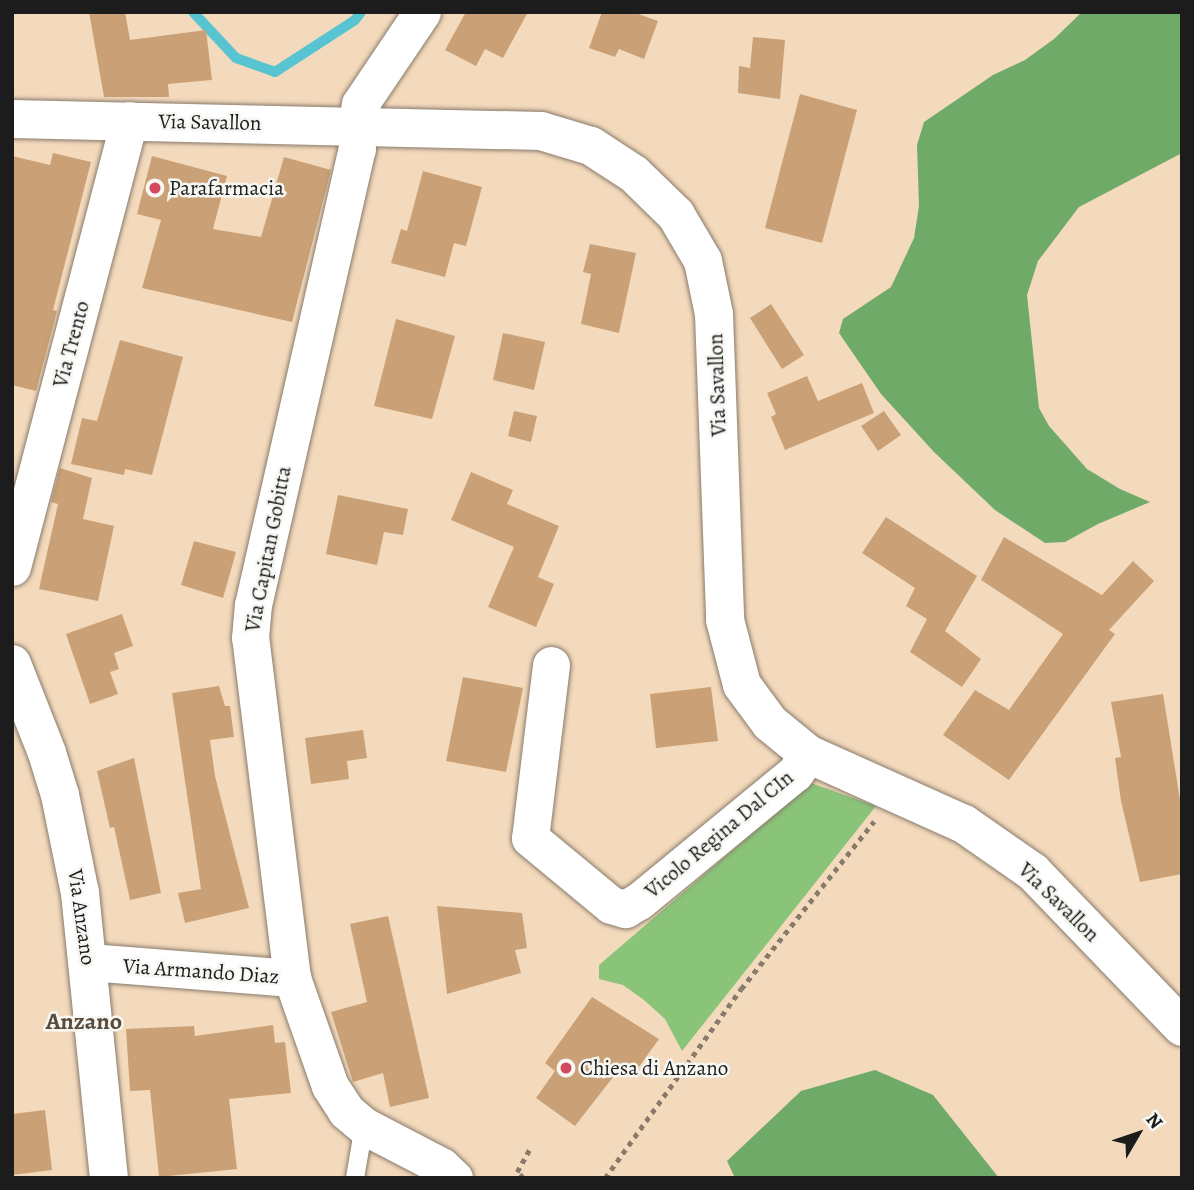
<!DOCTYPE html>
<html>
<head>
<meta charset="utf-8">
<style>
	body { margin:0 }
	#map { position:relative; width:1194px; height:1190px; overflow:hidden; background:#f4dabc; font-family:Alegreya,serif }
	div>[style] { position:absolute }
	.green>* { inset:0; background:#8ac479 }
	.forest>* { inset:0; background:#6faa69 }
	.stream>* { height:10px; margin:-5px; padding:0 5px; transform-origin:5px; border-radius:5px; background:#58c4d1 }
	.building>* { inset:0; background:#caa176 }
	.path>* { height:4.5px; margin-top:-2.25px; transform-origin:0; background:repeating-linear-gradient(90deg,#887b6c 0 5px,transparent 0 10px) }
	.roads { filter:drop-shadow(0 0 2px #887b6c) drop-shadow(0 0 2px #887b6c) }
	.lane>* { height:18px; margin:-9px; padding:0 9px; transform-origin:9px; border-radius:9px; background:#fff }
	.street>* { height:37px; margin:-18.5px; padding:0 18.5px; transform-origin:18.5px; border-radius:18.5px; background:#fff }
	.secondary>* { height:38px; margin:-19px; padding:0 19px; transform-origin:19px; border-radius:19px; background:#fff }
	.dots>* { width:19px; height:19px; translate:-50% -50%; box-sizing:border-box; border:4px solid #f6f6f2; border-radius:50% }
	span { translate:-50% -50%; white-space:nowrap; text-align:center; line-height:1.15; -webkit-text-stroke:5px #f6f6f2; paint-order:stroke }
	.street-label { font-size:21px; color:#1c1c1c }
	.poi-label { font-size:21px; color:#1c1c1c }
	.left { translate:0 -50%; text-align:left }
	.quarter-label { font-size:24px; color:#594b3c; font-weight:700 }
	.frame { position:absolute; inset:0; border:14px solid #1c1c1c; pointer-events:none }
	.north { position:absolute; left:1103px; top:1099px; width:70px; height:70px; -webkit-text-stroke:5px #f6f6f2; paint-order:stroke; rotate:51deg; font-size:19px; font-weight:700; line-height:28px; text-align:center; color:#1c1c1c }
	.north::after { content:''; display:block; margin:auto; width:24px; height:32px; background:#1c1c1c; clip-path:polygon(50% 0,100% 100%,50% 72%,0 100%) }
</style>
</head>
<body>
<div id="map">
	<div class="green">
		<div style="clip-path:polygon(811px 783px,876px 806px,682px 1051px,665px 1019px,644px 1000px,623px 985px,599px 979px,599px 965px)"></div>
	</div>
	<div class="forest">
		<div style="clip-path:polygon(1082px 12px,1182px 12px,1182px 153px,1079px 207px,1038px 261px,1027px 295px,1039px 408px,1049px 426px,1087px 469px,1120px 489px,1150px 502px,1098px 524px,1065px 542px,1045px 543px,995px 510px,934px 452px,881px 394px,839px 333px,843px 319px,891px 287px,914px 238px,919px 206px,917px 145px,924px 122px,993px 75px,1025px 60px,1054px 39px)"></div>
		<div style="clip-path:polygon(875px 1070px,933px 1095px,999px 1178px,735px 1178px,727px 1161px,801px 1091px)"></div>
	</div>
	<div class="stream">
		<div style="left:193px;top:12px;width:63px;rotate:46.9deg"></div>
		<div style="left:236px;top:58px;width:41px;rotate:19.7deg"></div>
		<div style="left:275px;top:72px;width:95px;rotate:-33deg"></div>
		<div style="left:355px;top:20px;width:10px;rotate:-53deg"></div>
	</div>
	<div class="building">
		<div style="clip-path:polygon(89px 12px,125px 12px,130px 40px,206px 30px,212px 80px,168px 84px,169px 97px,104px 97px)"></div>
		<div style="clip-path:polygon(466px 12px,528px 12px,503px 58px,485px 49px,476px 66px,445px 50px)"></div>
		<div style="clip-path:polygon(602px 12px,633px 12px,658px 21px,644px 59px,619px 49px,615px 57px,589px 48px)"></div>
		<div style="clip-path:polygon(753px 37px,785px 40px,780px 99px,738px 93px,739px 66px,750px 68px)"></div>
		<div style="clip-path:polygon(800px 94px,857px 110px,822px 243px,765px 228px)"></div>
		<div style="clip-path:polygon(53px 153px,91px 162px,53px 310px,57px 311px,36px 391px,12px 385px,12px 156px,50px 165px)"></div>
		<div style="clip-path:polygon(152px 156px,227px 176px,213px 229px,261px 237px,284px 157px,331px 170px,292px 322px,142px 288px,161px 220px,137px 214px)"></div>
		<div style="clip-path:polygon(423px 171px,482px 187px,466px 246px,454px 243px,445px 277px,391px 263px,401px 229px,407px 231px)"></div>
		<div style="clip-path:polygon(590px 244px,636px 253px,619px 333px,581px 324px,591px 274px,583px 272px)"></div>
		<div style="clip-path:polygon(771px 304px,804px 355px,782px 369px,750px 318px)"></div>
		<div style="clip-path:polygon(396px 319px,455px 336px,432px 419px,374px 406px)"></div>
		<div style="clip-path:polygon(503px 333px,545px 342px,534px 390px,493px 380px)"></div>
		<div style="clip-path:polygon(120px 340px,183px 357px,152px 475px,125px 469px,124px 475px,71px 464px,82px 418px,97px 421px)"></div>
		<div style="clip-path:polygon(807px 376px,818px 401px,862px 383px,874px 413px,785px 450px,771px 417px,776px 414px,767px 393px)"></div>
		<div style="clip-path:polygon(514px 411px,537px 416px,531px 442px,508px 436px)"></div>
		<div style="clip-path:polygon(884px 411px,901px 435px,878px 451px,861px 426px)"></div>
		<div style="clip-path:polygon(60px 468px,92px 478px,83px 519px,114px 526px,98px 601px,39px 589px,58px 504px,51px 502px)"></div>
		<div style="clip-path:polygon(471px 472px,513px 490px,507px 504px,559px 526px,538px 577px,554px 584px,536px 627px,488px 607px,514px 547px,451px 520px)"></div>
		<div style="clip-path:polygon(338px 495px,408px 509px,403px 535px,384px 532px,377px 565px,326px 554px)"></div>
		<div style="clip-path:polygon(886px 517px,977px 576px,945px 631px,981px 659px,962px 687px,910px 652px,927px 619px,906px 606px,915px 588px,862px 553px)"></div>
		<div style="clip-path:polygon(1004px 537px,1102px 595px,1133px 561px,1154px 581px,1109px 630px,1115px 634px,1009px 780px,943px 735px,975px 690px,1009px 710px,1063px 634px,981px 580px)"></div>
		<div style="clip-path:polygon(194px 541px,236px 552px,223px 598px,181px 585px)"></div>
		<div style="clip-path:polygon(122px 614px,133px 646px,114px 653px,119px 669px,110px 672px,118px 694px,90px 704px,66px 634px)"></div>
		<div style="clip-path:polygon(463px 677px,523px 688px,506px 772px,446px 761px)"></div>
		<div style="clip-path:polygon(219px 686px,225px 706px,230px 706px,234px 737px,210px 740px,215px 776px,249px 908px,185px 923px,178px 893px,201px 889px,172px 693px)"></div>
		<div style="clip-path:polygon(711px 687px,718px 741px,656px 748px,650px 694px)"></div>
		<div style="clip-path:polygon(1163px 694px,1182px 812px,1182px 874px,1140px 882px,1121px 801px,1115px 758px,1121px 757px,1111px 702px)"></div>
		<div style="clip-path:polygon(363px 730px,367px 758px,347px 761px,349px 779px,311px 784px,305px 738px)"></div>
		<div style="clip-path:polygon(134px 758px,161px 893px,130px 900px,114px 827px,110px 828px,97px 771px)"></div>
		<div style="clip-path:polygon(437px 906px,522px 913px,527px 948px,515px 950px,521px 973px,447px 994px)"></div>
		<div style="clip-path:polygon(388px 916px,429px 1098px,390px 1107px,383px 1073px,353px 1082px,331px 1012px,367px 1002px,350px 924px)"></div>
		<div style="clip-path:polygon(592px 997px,659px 1039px,636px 1071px,624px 1063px,575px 1126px,536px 1098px,555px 1071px,545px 1063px)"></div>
		<div style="clip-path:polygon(273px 1025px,275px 1043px,285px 1042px,291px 1093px,229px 1099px,237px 1169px,159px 1177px,150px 1090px,130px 1091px,126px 1029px,194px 1026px,195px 1036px)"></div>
		<div style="clip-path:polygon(45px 1110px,52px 1170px,12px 1175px,12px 1114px)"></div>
	</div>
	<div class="path">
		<div style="left:523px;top:1178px;width:8px;rotate:-135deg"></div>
		<div style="left:517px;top:1172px;width:29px;rotate:-61deg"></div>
		<div style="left:605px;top:1178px;width:233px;rotate:-54.3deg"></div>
		<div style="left:741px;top:989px;width:214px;rotate:-51.6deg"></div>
	</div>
	<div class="roads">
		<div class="lane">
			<div style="left:355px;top:1178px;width:53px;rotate:-80.2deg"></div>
		</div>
		<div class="street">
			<div style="left:12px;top:567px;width:462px;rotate:-75.3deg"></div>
			<div style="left:551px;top:665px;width:174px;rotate:96.9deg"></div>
			<div style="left:530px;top:838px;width:105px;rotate:39.6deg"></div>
			<div style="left:611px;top:905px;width:15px;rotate:16deg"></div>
			<div style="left:625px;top:909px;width:16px;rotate:-30deg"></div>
			<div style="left:639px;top:901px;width:202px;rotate:-39.4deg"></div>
			<div style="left:795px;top:773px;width:23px;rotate:-56deg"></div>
			<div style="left:89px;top:962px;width:204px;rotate:4.5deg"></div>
			<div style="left:292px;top:978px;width:114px;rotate:70.6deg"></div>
			<div style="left:330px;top:1086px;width:30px;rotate:57deg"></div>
			<div style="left:346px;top:1111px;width:23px;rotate:40deg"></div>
			<div style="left:364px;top:1126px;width:87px;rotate:27.5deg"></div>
			<div style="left:441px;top:1166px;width:18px;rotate:43deg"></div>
			<div style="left:292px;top:978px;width:343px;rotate:-97deg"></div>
			<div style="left:250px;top:638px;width:33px;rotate:-85deg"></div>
			<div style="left:253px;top:605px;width:468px;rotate:-77.2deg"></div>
			<div style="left:357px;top:149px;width:24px;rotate:-92deg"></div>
			<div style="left:356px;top:125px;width:21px;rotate:-79deg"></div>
			<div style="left:360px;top:104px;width:111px;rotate:-56deg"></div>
		</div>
		<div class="secondary">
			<div style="left:12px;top:119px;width:529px;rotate:1.3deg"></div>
			<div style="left:541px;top:131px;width:52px;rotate:16.7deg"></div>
			<div style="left:591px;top:146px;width:51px;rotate:33.1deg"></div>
			<div style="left:634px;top:174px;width:59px;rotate:44.3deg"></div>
			<div style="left:676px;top:215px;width:53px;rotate:59.6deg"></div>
			<div style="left:703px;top:261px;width:54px;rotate:78.3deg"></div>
			<div style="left:714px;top:314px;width:306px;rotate:87.9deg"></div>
			<div style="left:725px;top:620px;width:67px;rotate:75.3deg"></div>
			<div style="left:742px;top:685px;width:47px;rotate:53.6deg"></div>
			<div style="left:770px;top:723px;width:49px;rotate:39.2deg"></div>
			<div style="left:808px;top:754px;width:171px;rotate:24.2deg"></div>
			<div style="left:964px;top:824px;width:84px;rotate:34.8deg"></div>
			<div style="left:1033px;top:872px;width:215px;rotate:46.1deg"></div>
			<div style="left:12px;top:664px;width:96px;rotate:68.5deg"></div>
			<div style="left:47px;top:753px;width:44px;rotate:72.8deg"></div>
			<div style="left:60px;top:795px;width:100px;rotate:78.5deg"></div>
			<div style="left:80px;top:893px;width:286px;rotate:84.2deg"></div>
		</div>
	</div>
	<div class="dots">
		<div style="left:155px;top:188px;background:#d1495b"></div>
		<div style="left:566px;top:1068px;background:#d1495b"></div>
	</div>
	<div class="street-label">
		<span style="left:210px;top:122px;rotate:1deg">Via Savallon</span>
		<span style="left:71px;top:344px;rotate:-75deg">Via Trento</span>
		<span style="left:717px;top:385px;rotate:-92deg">Via Savallon</span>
		<span style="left:268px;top:549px;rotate:-79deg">Via Capitan Gobitta</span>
		<span style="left:719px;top:834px;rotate:-40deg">Vicolo Regina Dal CIn</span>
		<span style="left:1059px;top:902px;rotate:44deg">Via Savallon</span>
		<span style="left:82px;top:917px;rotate:82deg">Via Anzano</span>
		<span style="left:201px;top:971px;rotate:4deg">Via Armando Diaz</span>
	</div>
	<div class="poi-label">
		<span class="left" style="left:169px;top:188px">Parafarmacia</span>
		<span class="left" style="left:580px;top:1068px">Chiesa di Anzano</span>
	</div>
	<div class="quarter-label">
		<span style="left:84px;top:1022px">Anzano</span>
	</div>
	<div class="frame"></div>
	<div class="north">N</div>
</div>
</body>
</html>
